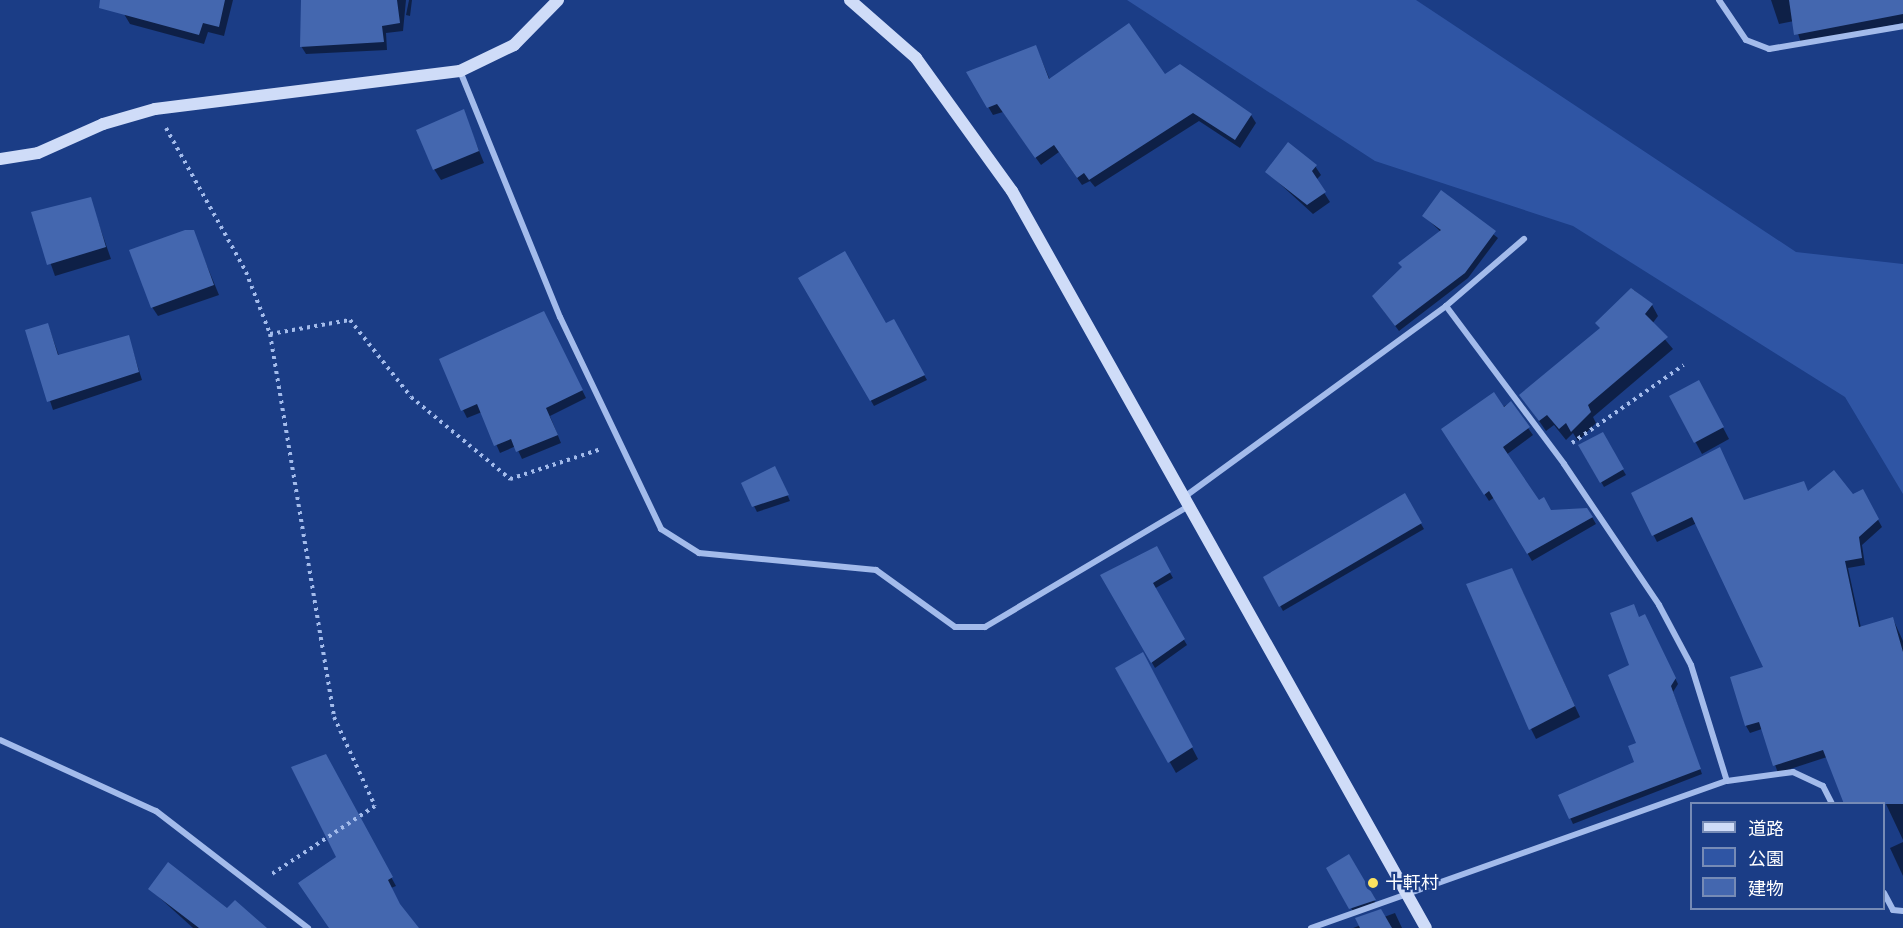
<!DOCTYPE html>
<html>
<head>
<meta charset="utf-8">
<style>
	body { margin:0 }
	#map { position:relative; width:1903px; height:928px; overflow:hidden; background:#1b3d86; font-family:"Fira Sans Condensed","Noto Sans JP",sans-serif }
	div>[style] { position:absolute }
	.green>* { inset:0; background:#2f55a4 }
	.shadow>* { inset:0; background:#0007 }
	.building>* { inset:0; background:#4467af }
	.path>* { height:4px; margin-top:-2px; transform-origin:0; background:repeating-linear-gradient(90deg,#a3bbeb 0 3px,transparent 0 7.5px) }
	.street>* { height:6px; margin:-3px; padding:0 3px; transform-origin:3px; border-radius:3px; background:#a3bbeb }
	.secondary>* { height:12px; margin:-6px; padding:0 6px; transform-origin:6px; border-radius:6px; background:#cfdcf8 }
	.dots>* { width:16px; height:16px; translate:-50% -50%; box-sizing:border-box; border:3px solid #1b3d86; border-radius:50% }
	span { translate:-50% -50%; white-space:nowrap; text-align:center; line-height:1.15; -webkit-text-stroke:4.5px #1b3d86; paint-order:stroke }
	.poi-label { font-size:18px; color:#fff }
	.left { translate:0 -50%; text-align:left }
	.legend { position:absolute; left:1690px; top:802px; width:195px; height:108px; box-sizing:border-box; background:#1b3d86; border:2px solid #768bb6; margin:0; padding:8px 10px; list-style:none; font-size:18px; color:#fff }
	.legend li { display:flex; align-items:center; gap:12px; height:30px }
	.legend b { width:30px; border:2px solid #768bb6 }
</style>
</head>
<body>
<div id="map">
	<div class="green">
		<div style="clip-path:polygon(1127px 0,1416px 0,1796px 252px,1903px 264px,1903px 494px,1845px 397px,1573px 226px,1375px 161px)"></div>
	</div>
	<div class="shadow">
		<div style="clip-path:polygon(128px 0,233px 0,224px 36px,208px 32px,204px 44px,130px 24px,124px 14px)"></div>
		<div style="clip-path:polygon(315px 0,406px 0,403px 31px,386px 33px,387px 50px,306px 54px,301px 46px)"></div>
		<div style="clip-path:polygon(409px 0,412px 0,410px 16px,406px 15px)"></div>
		<div style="clip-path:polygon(1771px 0,1903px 0,1903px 23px,1801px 43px,1794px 21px,1779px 24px)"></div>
		<div style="clip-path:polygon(1036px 47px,1050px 80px,1165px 77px,1251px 115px,1256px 123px,1240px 148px,1199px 121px,1095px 187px,1090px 181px,1082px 185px,1059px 152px,1041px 165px,1003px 112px,993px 115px,968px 73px)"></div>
		<div style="clip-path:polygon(463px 111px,484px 163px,441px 180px,434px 169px)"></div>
		<div style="clip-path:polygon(1315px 166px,1321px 175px,1316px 180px,1330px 202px,1313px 214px,1267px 172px)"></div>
		<div style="clip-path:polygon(1441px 192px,1498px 238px,1468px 278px,1399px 331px,1377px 302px,1441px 232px,1424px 216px)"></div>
		<div style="clip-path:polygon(90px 199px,111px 259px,55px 276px,33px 213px)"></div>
		<div style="clip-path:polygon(193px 232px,219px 295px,158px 316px,152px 307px)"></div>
		<div style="clip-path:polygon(800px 279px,886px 325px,893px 321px,927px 380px,874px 406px)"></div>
		<div style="clip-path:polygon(1634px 290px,1652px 305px,1658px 316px,1652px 324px,1673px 349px,1593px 417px,1596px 423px,1578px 441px,1573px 433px,1566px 440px,1554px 425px,1546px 431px,1521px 395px,1601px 329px,1597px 323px)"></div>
		<div style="clip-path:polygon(548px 321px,586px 398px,550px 416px,561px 443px,522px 459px,516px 446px,500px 453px,482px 412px,467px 418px,463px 410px)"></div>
		<div style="clip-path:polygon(48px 325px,59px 356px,128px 336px,142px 380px,53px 410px,27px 331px)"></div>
		<div style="clip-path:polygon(1705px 393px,1729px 439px,1702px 454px,1671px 397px)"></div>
		<div style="clip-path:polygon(1510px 403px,1533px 435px,1506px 455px,1538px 502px,1551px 511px,1592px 517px,1596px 524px,1532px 561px,1495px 497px,1489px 501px,1447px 436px)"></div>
		<div style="clip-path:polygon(1602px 434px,1626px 475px,1604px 487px,1580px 445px)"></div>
		<div style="clip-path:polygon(778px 473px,790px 501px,757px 512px,754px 506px)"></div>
		<div style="clip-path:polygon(1804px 483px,1808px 492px,1853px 496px,1862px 491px,1882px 527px,1862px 545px,1865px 565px,1848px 568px,1861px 628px,1893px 619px,1903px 641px,1903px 840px,1886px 804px,1827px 757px,1778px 773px,1762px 729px,1750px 733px,1746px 726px,1765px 667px,1697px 523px,1657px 542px,1633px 494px,1744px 501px)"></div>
		<div style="clip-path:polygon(1404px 495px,1424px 529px,1283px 611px,1265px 578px)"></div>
		<div style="clip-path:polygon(1156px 548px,1173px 578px,1154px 589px,1187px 645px,1155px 668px,1102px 576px)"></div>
		<div style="clip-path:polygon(1517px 580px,1580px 717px,1536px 739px,1531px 729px)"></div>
		<div style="clip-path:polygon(1639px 619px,1647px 621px,1678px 684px,1673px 692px,1702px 774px,1573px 824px,1560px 796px,1636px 763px)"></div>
		<div style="clip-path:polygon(1149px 665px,1198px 759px,1176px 773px,1117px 669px)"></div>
		<div style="clip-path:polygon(325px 756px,396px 886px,391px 888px,400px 907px,417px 928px,354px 928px,338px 858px)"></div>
		<div style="clip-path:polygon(1903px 842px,1903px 876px,1890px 848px)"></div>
		<div style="clip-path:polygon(1349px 856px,1377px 905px,1354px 913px,1328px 868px)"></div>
		<div style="clip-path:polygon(150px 889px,227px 910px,265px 928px,193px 928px)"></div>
		<div style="clip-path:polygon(1395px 913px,1402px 928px,1353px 928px,1384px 917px)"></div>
	</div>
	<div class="building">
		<div style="clip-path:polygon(100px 0,225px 0,219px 27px,203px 23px,199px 35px,99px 8px)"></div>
		<div style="clip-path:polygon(301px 0,397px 0,400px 23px,382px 26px,384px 42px,300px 47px)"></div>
		<div style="clip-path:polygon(1789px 0,1903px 0,1903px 14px,1794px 35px)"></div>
		<div style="clip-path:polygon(1129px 23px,1165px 74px,1180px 64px,1252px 114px,1235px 140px,1193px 113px,1089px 180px,1084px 173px,1077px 178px,1054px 145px,1035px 158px,997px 104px,987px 108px,966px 72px,1036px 45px,1049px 79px)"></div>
		<div style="clip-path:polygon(464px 109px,479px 151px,433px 170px,416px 130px)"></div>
		<div style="clip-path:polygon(1288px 142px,1317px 165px,1312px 171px,1326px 192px,1307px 205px,1265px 172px)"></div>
		<div style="clip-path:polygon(1441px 190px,1496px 231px,1465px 273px,1395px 326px,1372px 296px,1402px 267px,1398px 263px,1441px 230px,1422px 216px)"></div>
		<div style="clip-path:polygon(91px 197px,106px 247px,47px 265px,31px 212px)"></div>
		<div style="clip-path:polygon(185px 230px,194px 230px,214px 285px,151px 308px,129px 250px)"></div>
		<div style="clip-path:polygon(845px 251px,886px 323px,894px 319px,925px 375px,870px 401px,798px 278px)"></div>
		<div style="clip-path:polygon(1631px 288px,1653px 304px,1645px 314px,1668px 337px,1588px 405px,1591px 412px,1571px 432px,1566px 423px,1559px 429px,1547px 415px,1539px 421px,1519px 395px,1600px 328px,1595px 323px)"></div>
		<div style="clip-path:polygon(544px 311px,583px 390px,546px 408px,558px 435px,516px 452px,511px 439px,494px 446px,477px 404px,461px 411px,439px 359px)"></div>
		<div style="clip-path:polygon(48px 323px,58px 355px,129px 335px,139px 372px,47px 402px,25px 330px)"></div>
		<div style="clip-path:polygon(1699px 380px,1724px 427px,1694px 443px,1669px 396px)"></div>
		<div style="clip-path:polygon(1494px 392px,1504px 407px,1511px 401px,1530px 427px,1503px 447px,1539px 500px,1544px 497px,1551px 510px,1587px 508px,1593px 517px,1527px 554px,1489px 491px,1484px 495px,1441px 429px)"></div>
		<div style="clip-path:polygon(1603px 432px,1624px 469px,1600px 483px,1578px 445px)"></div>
		<div style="clip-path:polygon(1720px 447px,1744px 500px,1804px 481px,1808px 491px,1834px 470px,1853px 494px,1863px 489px,1879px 519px,1859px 537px,1862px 558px,1845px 561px,1859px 627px,1893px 617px,1903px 652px,1903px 804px,1844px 804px,1823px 750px,1773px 766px,1759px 722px,1745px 726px,1730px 677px,1763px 667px,1692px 517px,1652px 536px,1631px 493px)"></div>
		<div style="clip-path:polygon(775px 466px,789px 495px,752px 507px,741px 483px)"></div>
		<div style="clip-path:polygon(1405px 493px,1422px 523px,1279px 607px,1263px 577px)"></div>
		<div style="clip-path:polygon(1157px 546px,1171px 572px,1153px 583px,1185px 639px,1151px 663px,1100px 575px)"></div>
		<div style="clip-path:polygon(1512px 568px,1575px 706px,1529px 730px,1466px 584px)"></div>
		<div style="clip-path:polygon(1634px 604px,1639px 617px,1645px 614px,1676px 678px,1671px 686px,1701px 769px,1569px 819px,1558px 795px,1634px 762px,1628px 746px,1636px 743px,1608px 675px,1629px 665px,1610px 613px)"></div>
		<div style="clip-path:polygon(1143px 652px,1193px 747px,1168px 763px,1115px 668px)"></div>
		<div style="clip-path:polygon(326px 754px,393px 877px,388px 880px,400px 904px,419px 928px,329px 928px,298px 883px,336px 857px,291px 767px)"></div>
		<div style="clip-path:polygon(1349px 854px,1376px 900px,1349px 909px,1326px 868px)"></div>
		<div style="clip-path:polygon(168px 862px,227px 908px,235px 900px,267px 928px,199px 928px,148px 889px)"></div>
		<div style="clip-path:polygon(1381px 909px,1392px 928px,1360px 928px,1355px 918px)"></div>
	</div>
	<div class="path">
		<div style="left:166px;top:128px;width:165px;rotate:60.9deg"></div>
		<div style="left:246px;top:272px;width:66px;rotate:68.8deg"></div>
		<div style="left:270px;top:334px;width:388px;rotate:80.5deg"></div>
		<div style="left:334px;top:717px;width:98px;rotate:65.3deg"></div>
		<div style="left:375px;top:806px;width:127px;rotate:146.6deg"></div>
		<div style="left:270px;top:334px;width:81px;rotate:-9.9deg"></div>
		<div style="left:350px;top:320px;width:98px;rotate:51.6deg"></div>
		<div style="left:411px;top:397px;width:129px;rotate:39.6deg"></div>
		<div style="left:510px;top:479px;width:96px;rotate:-18.2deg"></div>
		<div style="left:1572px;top:443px;width:136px;rotate:-34.9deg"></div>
	</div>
	<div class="street">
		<div style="left:1719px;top:0;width:48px;rotate:56deg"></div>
		<div style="left:1746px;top:40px;width:25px;rotate:21deg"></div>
		<div style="left:1769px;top:49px;width:136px;rotate:-9.7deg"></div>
		<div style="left:460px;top:71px;width:266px;rotate:67.9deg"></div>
		<div style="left:560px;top:317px;width:235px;rotate:64.5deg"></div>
		<div style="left:661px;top:529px;width:45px;rotate:32.3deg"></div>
		<div style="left:699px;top:553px;width:178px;rotate:5.5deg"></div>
		<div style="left:876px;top:570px;width:97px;rotate:35.8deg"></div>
		<div style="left:955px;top:627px;width:30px"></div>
		<div style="left:985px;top:627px;width:237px;rotate:-30.7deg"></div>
		<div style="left:1189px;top:506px;width:11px;rotate:-100deg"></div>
		<div style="left:1187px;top:495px;width:321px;rotate:-36.1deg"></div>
		<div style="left:1446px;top:306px;width:103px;rotate:-40.7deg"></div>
		<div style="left:1446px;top:306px;width:197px;rotate:53.2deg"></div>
		<div style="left:1564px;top:464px;width:170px;rotate:56deg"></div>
		<div style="left:1659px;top:605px;width:68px;rotate:61.9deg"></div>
		<div style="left:1691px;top:665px;width:121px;rotate:72.8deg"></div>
		<div style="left:0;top:740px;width:171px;rotate:24.5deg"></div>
		<div style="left:156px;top:811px;width:192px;rotate:37.6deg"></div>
		<div style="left:1884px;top:893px;width:19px;rotate:62deg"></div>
		<div style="left:1893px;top:910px;width:10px;rotate:6deg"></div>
		<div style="left:1311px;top:928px;width:441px;rotate:-19.5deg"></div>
		<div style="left:1727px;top:781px;width:67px;rotate:-7.8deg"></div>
		<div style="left:1793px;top:772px;width:33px;rotate:25deg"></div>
		<div style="left:1823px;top:786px;width:20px;rotate:63deg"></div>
	</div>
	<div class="secondary">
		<div style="left:850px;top:0;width:88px;rotate:41.3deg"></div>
		<div style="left:916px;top:58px;width:164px;rotate:54.2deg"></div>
		<div style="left:1012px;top:191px;width:845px;rotate:60.68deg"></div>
		<div style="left:0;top:159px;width:38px;rotate:-9deg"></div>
		<div style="left:38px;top:153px;width:71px;rotate:-24deg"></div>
		<div style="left:103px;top:124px;width:54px;rotate:-16.1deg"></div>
		<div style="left:155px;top:109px;width:307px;rotate:-7.1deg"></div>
		<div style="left:460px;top:71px;width:60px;rotate:-25.7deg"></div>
		<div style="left:514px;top:45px;width:63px;rotate:-45.6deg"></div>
	</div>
	<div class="dots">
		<div style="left:1373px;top:883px;background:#fce260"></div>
	</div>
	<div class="poi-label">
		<span class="left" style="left:1385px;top:883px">十軒村</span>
	</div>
	<ul class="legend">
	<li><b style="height:8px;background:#cfdcf8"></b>道路</li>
	<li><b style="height:16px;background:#2f55a4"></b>公園</li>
	<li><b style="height:16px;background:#4467af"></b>建物</li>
	</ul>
</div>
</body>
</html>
